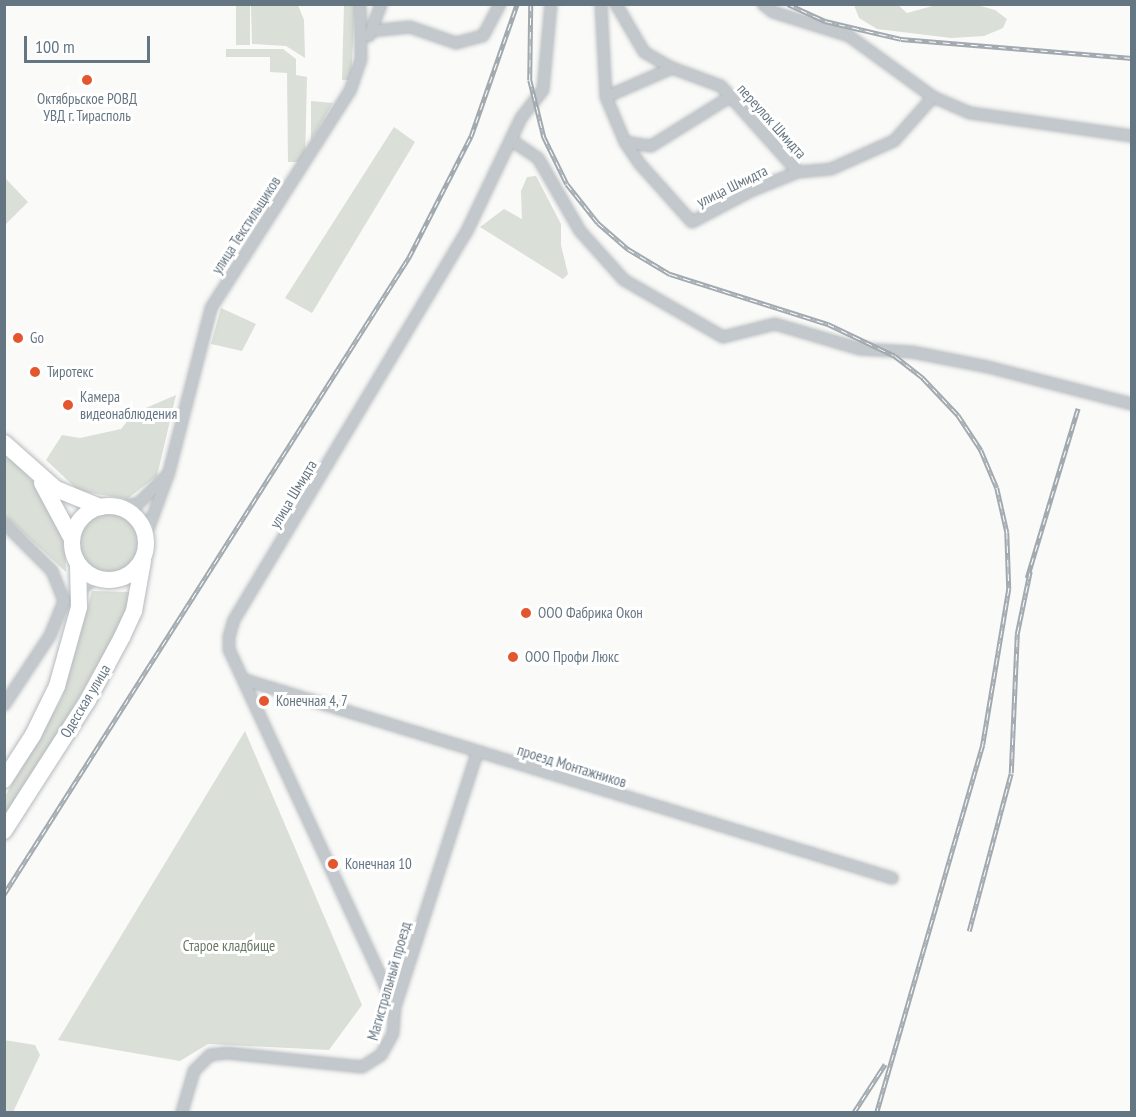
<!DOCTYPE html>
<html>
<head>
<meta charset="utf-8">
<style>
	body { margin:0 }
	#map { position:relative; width:1136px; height:1117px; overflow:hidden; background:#fafaf8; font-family:"PT Sans Narrow",sans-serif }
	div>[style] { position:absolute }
	.green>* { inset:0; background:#dadfd7 }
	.round { border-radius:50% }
	.roads { filter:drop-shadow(0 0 2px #b5babe) drop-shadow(0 0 2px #b5babe) }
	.street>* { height:10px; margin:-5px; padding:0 5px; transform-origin:5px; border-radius:5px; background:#c3c8cc }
	.primary>* { height:16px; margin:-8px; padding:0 8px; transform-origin:8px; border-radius:8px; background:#fff }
	.primary>.ring { margin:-8px; padding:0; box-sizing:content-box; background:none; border:16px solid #fff; border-radius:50% }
	.rail>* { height:4.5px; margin-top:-2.25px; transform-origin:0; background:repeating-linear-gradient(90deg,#fff 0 7px,#a2aab0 0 14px); box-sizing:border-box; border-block:2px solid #a2aab0 }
	.dots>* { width:16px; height:16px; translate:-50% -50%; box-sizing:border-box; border:3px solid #fff; border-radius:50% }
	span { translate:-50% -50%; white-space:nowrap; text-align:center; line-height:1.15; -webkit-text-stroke:6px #fff; paint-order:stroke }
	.poi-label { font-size:15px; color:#657683 }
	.left { translate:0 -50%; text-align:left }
	.street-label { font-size:15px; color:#657683 }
	.park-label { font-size:15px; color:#687a64 }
	.frame { position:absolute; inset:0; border:6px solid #657683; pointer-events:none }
	.scale { position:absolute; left:24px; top:36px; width:126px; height:27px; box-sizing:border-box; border:3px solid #657683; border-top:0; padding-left:8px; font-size:18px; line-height:21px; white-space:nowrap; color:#657683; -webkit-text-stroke:4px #fff; paint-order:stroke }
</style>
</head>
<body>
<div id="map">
	<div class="green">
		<div style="clip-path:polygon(236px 5px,250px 5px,250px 45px,236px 45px)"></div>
		<div style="clip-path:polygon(251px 5px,298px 5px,304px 20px,305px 58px,286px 46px,252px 44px)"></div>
		<div style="clip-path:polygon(344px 5px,355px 5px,351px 80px,342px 80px)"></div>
		<div style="clip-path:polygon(854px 5px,898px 5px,907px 13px,936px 5px,977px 5px,995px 10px,1007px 19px,1003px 28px,984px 36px,951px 38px,877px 29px,859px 18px)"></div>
		<div style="clip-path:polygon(226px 49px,283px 49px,296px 59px,296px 75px,307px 77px,305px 162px,288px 162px,287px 73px,270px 72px,270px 57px,226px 57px)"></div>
		<div style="clip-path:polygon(311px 101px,333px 103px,311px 140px)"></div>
		<div style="clip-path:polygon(394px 127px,415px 142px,312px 313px,285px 298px)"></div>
		<div style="clip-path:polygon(536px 176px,561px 224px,561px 245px,568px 274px,563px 279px,480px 227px,504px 209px,522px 219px,521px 191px,527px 177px)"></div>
		<div style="clip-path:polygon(5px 178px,28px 202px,5px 225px)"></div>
		<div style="clip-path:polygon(221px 308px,256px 324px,242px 351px,211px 344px)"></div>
		<div style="clip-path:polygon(176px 395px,157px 476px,127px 499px,79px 491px,46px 460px,62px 435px,80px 438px,121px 429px,134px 413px)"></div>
		<div style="clip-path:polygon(4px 452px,36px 484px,65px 541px,66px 572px,5px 516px)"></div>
		<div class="round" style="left:77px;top:511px;width:64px;height:64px"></div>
		<div style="clip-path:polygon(92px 591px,131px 592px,130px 609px,5px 826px,5px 796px,62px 698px)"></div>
		<div style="clip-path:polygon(245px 731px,362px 1005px,329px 1050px,208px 1044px,180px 1061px,58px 1040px)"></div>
		<div style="clip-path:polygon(4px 1040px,35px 1045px,40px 1055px,13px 1112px,5px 1112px)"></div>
	</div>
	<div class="roads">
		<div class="street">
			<div style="left:601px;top:4px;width:93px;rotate:86.9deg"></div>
			<div style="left:606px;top:97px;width:49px;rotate:67.1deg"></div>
			<div style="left:625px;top:142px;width:25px;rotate:56deg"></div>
			<div style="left:639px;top:163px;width:79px;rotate:48.1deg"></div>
			<div style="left:692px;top:222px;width:69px;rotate:-27.7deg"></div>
			<div style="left:753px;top:190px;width:48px;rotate:-21.8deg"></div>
			<div style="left:798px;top:172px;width:33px;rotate:-5deg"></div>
			<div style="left:831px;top:169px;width:69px;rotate:-24deg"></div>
			<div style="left:894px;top:141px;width:59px;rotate:-48.4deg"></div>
			<div style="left:616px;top:4px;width:56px;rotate:59.7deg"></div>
			<div style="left:644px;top:52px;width:32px;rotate:30deg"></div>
			<div style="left:672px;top:68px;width:52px;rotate:20.2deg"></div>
			<div style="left:721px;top:86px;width:115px;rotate:48.2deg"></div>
			<div style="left:763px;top:4px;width:13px;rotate:39deg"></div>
			<div style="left:773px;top:12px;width:80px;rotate:17.5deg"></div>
			<div style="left:849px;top:36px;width:104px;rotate:36deg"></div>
			<div style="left:933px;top:97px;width:40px;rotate:23.4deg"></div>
			<div style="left:970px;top:113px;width:164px;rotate:8.1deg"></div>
			<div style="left:371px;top:31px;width:39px;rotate:-6deg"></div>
			<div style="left:410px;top:27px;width:49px;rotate:19.2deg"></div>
			<div style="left:456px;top:43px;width:28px;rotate:-15deg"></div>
			<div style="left:483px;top:36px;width:36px;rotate:-62deg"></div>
			<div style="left:369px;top:36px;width:34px;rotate:-69deg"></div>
			<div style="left:606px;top:97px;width:72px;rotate:-23.7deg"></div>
			<div style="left:511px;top:140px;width:32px;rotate:34deg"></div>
			<div style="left:538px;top:158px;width:84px;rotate:60.1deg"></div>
			<div style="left:580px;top:231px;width:66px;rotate:48.1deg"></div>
			<div style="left:624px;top:280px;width:114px;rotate:29.9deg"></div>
			<div style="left:723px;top:337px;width:54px;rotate:-14deg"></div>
			<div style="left:775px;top:324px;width:89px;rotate:16.4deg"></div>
			<div style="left:860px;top:349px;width:52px;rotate:3.3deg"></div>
			<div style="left:912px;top:352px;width:77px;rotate:11.2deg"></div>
			<div style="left:988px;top:367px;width:149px;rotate:14.4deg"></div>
			<div style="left:625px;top:142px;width:26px;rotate:9deg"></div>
			<div style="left:651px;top:146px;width:93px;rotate:-31.8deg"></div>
			<div style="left:115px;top:506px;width:23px;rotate:-5deg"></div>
			<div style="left:138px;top:504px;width:38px;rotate:-45deg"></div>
			<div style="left:4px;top:523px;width:68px;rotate:45deg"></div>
			<div style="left:52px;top:571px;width:32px;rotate:68deg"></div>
			<div style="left:64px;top:601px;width:35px;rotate:112deg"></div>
			<div style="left:51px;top:634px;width:85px;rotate:123.5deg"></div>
			<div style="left:146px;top:535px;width:67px;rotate:-69.9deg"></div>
			<div style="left:169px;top:472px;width:169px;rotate:-75.6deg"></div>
			<div style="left:211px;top:308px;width:258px;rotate:-57.4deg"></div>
			<div style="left:350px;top:91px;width:34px;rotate:-71deg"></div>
			<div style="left:361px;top:59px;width:55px;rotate:-91deg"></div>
			<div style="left:77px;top:593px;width:23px;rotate:-41deg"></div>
			<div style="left:245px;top:680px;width:677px;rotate:17.02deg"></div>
			<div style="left:395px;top:1007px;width:394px;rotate:-114.9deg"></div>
			<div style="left:229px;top:650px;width:13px;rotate:-90deg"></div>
			<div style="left:229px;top:637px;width:18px;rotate:-74deg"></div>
			<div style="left:234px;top:620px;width:451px;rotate:-59.1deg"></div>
			<div style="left:466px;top:233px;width:127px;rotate:-64.4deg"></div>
			<div style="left:521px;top:118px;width:36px;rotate:-52deg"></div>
			<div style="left:543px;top:90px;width:86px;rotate:-84.7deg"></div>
			<div style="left:182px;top:1112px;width:43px;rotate:-73.7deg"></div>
			<div style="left:194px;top:1071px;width:23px;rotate:-45deg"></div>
			<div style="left:210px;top:1055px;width:17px;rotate:-7deg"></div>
			<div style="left:227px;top:1053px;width:136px;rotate:5.9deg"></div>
			<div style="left:362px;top:1067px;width:22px;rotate:-32deg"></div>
			<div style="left:381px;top:1055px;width:25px;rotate:-61deg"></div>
			<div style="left:393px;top:1033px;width:26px;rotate:-86deg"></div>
			<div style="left:395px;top:1007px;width:267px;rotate:-72.1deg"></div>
		</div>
		<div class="primary">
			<div style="left:4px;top:443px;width:69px;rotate:41.5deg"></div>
			<div style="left:56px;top:489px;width:48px;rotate:22.2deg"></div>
			<div style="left:42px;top:483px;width:64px;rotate:61.8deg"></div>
			<div class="ring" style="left:72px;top:506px;width:58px;height:58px"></div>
			<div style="left:4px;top:780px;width:54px;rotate:-57.2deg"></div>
			<div style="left:33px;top:735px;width:55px;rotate:-63.9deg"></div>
			<div style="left:57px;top:686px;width:82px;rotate:-74.4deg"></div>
			<div style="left:79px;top:607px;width:43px;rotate:-91.3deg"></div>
			<div style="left:4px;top:831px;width:156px;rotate:-57.3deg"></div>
			<div style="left:88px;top:700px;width:72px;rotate:-61.6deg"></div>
			<div style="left:122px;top:637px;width:29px;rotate:-65deg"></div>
			<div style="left:134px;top:611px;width:51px;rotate:-79.8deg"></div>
		</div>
	</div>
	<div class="rail">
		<div style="left:531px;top:4px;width:76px;rotate:90.8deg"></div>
		<div style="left:530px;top:80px;width:59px;rotate:76.2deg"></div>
		<div style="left:544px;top:137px;width:52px;rotate:63.9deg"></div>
		<div style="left:567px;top:184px;width:50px;rotate:51.5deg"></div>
		<div style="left:598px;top:223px;width:40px;rotate:41deg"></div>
		<div style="left:628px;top:249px;width:49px;rotate:30.8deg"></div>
		<div style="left:670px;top:274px;width:166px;rotate:17.6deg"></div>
		<div style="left:828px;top:324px;width:74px;rotate:25.5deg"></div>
		<div style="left:895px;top:356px;width:36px;rotate:38deg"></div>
		<div style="left:923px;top:378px;width:51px;rotate:46.6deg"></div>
		<div style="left:958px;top:415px;width:42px;rotate:56.7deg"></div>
		<div style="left:981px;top:450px;width:41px;rotate:67.2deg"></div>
		<div style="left:997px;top:488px;width:45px;rotate:77.2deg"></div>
		<div style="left:1007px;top:532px;width:57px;rotate:88deg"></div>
		<div style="left:1009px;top:589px;width:158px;rotate:99.5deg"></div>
		<div style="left:983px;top:745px;width:382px;rotate:106.1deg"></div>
		<div style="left:788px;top:4px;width:41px;rotate:24.7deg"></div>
		<div style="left:825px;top:21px;width:78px;rotate:13.3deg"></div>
		<div style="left:901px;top:39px;width:232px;rotate:4.7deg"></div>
		<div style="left:1027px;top:578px;width:177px;rotate:-73.3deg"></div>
		<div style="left:4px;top:894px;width:755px;rotate:-57.55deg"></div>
		<div style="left:409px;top:257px;width:136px;rotate:-62.9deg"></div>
		<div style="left:471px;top:136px;width:140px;rotate:-70.8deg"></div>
		<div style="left:969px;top:931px;width:163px;rotate:-75.1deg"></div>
		<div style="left:1011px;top:773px;width:139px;rotate:-87.5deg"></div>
		<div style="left:1017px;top:634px;width:64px;rotate:-78.3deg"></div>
		<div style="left:854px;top:1112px;width:57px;rotate:-57.1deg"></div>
	</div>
	<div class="dots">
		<div style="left:87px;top:80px;background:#e4572e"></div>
		<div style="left:18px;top:338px;background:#e4572e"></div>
		<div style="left:35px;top:372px;background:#e4572e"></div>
		<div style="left:68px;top:405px;background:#e4572e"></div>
		<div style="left:526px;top:613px;background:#e4572e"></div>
		<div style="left:513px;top:657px;background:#e4572e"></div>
		<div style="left:264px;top:701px;background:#e4572e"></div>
		<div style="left:333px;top:864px;background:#e4572e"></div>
	</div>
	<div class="poi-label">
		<span style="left:87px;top:107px">Октябрьское РОВД<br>УВД г. Тирасполь</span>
		<span class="left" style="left:30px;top:338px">Go</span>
		<span class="left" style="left:47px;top:372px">Тиротекс</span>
		<span class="left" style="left:80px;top:405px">Камера<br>видеонаблюдения</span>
		<span class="left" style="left:538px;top:613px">ООО Фабрика Окон</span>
		<span class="left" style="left:525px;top:657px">ООО Профи Люкс</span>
		<span class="left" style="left:276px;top:701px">Конечная 4, 7</span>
		<span class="left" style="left:345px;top:864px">Конечная 10</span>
	</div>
	<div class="street-label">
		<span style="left:772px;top:121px;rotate:48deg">переулок Шмидта</span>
		<span style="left:732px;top:186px;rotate:-26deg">улица Шмидта</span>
		<span style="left:246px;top:225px;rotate:-57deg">улица Текстильщиков</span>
		<span style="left:293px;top:494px;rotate:-59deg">улица Шмидта</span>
		<span style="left:85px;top:701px;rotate:-59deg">Одесская улица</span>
		<span style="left:572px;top:766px;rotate:17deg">проезд Монтажников</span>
		<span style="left:389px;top:981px;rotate:-74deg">Магистральный проезд</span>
	</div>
	<div class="park-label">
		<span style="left:229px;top:946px">Старое кладбище</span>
	</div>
	<div class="frame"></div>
	<div class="scale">100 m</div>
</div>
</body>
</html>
